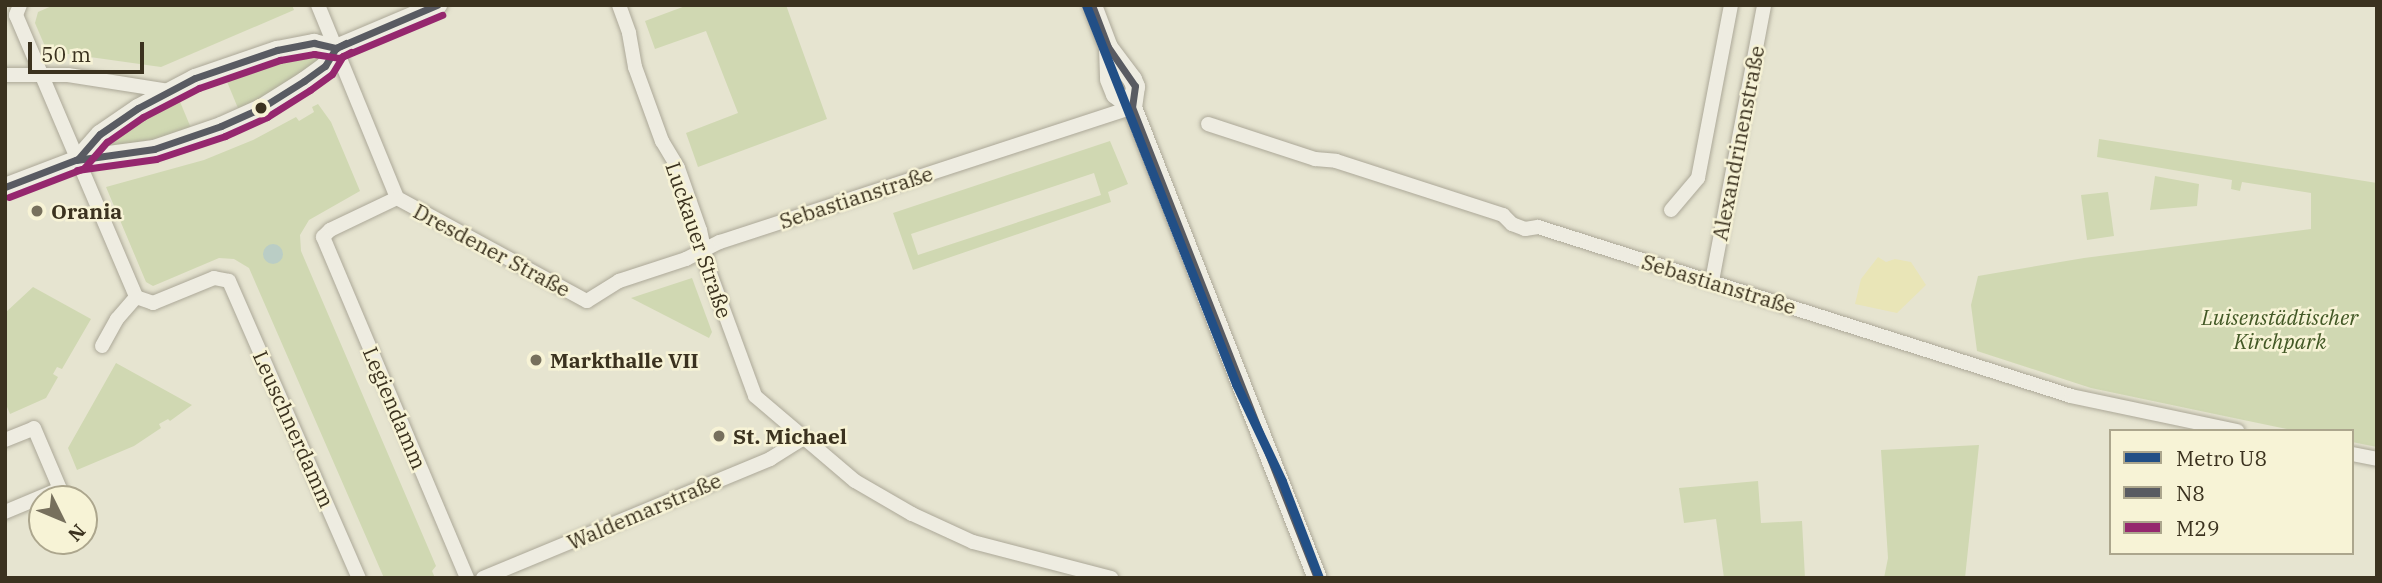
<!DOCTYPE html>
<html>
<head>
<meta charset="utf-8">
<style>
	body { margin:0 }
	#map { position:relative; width:2382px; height:583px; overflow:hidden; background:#e6e4d0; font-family:"IBM Plex Serif",serif }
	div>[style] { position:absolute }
	.green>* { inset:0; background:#d0d8b2 }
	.sand>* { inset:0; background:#e9e5b7 }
	.water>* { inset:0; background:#bacdc5 }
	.round { border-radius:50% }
	.roads { filter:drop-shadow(0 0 2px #aca898) drop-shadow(0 0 2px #aca898) }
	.minor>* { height:14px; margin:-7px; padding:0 7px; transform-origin:7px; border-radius:7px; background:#eeece1 }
	.tertiary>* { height:18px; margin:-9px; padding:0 9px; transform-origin:9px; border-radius:9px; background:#eeece1 }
	.secondary>* { height:19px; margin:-9.5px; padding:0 9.5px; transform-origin:9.5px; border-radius:9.5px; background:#eeece1 }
	.bus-1>* { height:7px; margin:-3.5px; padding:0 3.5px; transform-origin:3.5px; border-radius:3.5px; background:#595b62 }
	.bus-2>* { height:7px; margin:-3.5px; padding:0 3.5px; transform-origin:3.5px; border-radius:3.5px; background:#95276e }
	.metro-1>* { height:9px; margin:-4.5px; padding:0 4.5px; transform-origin:4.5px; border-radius:4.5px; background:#224f86 }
	.dots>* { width:19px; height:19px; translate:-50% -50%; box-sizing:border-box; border:4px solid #f7f3d6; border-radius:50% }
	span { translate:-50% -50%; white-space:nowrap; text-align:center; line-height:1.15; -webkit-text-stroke:5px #f7f3d6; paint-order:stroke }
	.street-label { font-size:21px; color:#3b321f }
	.poi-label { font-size:21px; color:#3b321f; font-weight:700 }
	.left { translate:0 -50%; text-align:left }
	.park-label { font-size:21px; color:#425825; font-style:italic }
	.frame { position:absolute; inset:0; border:7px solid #3b321f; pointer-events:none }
	.legend { position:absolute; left:2109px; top:429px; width:245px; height:126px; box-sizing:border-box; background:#f7f3d6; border:2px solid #aca68d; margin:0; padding:9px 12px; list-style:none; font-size:21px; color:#3b321f }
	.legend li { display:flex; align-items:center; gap:14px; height:35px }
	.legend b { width:35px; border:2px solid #aca68d }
	.north { position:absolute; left:28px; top:485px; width:70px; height:70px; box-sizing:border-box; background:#f7f3d6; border:2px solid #aca68d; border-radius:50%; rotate:133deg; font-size:19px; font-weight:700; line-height:28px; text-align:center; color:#3b321f }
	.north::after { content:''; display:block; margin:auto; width:24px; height:32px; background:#77705d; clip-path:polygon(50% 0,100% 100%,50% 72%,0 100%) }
	.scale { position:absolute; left:28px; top:42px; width:116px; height:32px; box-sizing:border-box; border:4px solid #3b321f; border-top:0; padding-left:9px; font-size:21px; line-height:24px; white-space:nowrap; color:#3b321f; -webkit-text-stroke:5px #f7f3d6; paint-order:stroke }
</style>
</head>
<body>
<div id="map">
	<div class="green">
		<div style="clip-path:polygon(54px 5px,292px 5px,294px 10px,161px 67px,47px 51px,35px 23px,38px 12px)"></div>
		<div style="clip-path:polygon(688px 5px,786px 5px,827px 119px,698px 167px,686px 133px,738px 113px,706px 31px,655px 49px,645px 21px)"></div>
		<div style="clip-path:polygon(312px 49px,320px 64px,240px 113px,223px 72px)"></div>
		<div style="clip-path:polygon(176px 92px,193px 133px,100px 148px,100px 144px)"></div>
		<div style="clip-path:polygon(318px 104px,331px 122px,360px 191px,309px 220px,300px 235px,301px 251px,436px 566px,432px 571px,435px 578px,384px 578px,249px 268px,234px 259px,219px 258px,153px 286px,146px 282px,106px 187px,204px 160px,253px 140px,296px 117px,299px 121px,314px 112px,312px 107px)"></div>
		<div style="clip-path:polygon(2099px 139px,2377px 183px,2377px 447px,2352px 442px,2352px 431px,2297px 431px,2210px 413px,2091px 388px,1977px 351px,1971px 305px,1978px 276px,2084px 258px,2311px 229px,2311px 193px,2242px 182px,2240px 191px,2231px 189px,2232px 180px,2097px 157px)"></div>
		<div style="clip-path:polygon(evenodd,1110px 141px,1128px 184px,1108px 192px,1111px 202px,913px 270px,893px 213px,1110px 141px,1094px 173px,1101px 195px,918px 255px,911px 234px,1094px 173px)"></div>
		<div style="clip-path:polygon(2155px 176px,2199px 184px,2197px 206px,2150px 210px)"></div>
		<div style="clip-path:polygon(2108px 192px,2114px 236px,2087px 240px,2081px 195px)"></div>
		<div style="clip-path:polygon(692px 278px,712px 332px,709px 338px,631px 298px)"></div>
		<div style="clip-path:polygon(33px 287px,91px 319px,62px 369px,57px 367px,53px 374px,58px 377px,46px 398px,10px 414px,5px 402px,5px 313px)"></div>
		<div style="clip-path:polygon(116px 363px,192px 405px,170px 421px,168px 419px,159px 424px,161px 428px,134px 446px,77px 470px,68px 448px)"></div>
		<div style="clip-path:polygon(1979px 445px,1965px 578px,1884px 578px,1888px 558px,1881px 450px)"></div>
		<div style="clip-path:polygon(1758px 481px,1761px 523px,1802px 521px,1805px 578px,1724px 578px,1716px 519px,1684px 523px,1679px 488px)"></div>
	</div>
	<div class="sand">
		<div style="clip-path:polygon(1878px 257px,1886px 262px,1895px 259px,1911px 262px,1926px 285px,1897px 313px,1855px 304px,1861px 279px)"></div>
	</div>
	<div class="water">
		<div class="round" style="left:263px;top:244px;width:20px;height:20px"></div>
	</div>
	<div class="roads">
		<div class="minor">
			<div style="left:20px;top:5px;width:11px;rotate:112deg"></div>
			<div style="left:16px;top:15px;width:306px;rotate:66.9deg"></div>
			<div style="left:136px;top:297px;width:18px;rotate:19deg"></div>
			<div style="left:153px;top:303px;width:66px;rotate:-22.3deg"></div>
			<div style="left:214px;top:278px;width:15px;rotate:11deg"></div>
			<div style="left:229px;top:281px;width:324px;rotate:66.4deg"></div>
			<div style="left:318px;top:5px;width:209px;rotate:67.7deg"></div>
			<div style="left:619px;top:5px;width:30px;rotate:70deg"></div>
			<div style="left:629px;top:33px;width:35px;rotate:80deg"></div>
			<div style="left:635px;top:67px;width:79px;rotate:70deg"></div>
			<div style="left:662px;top:141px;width:31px;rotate:59deg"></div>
			<div style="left:678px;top:168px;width:66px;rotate:70.5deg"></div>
			<div style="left:700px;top:230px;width:39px;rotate:78deg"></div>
			<div style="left:708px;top:268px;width:136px;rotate:69.8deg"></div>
			<div style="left:755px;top:396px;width:131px;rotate:40.4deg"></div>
			<div style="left:855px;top:481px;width:66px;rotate:30.1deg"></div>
			<div style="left:912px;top:514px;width:67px;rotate:24.7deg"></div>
			<div style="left:973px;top:542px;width:143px;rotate:14.6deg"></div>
			<div style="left:5px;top:75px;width:63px"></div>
			<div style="left:68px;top:75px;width:102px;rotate:9deg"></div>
			<div style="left:1208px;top:124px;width:113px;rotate:18.1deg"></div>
			<div style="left:1315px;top:159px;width:21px;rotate:5deg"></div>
			<div style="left:1336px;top:161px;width:176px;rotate:17.9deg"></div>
			<div style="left:1503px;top:215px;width:13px;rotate:45deg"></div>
			<div style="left:1512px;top:224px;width:14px;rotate:21deg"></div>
			<div style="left:1525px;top:229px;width:13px;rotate:-9deg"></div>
			<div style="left:1538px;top:227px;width:559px;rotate:17.59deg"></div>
			<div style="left:2071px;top:396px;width:170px;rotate:11.9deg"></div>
			<div style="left:397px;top:198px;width:216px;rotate:28.5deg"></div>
			<div style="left:587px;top:301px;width:38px;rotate:-32deg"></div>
			<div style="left:619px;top:281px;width:71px;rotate:-18.2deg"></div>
			<div style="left:686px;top:259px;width:38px;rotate:-27deg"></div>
			<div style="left:720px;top:242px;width:434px;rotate:-18.1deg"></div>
			<div style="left:397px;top:198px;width:74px;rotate:154.5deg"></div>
			<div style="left:330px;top:230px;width:10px;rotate:135deg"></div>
			<div style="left:323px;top:237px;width:370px;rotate:67.1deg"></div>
			<div style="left:1671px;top:210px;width:42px;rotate:-49.8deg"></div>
			<div style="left:1698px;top:178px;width:176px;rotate:-79.2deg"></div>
			<div style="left:1712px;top:281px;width:281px;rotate:-79.3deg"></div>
			<div style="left:102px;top:346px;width:31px;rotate:-61deg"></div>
			<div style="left:117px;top:319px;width:29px;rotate:-49deg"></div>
			<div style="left:5px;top:440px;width:31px;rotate:-22deg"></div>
			<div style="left:34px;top:428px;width:66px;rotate:66.9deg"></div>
			<div style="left:60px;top:489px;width:60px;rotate:157.3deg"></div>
			<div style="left:2352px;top:454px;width:25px;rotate:11deg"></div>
			<div style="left:483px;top:578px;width:311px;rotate:-22.5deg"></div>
			<div style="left:770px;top:459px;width:38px;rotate:-32deg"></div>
		</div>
		<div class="tertiary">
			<div style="left:78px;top:159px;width:33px;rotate:-49deg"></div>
			<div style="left:100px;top:134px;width:46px;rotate:-34.4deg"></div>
			<div style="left:138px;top:108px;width:64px;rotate:-27.8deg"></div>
			<div style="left:195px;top:78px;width:87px;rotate:-18.9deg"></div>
			<div style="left:277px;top:50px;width:38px;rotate:-11deg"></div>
			<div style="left:314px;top:43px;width:23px;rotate:13deg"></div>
			<div style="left:336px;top:48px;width:111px;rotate:-22.9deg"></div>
			<div style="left:5px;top:187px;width:78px;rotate:-21deg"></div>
			<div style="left:78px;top:159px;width:77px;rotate:-7.5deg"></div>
			<div style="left:154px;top:149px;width:71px;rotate:-18.9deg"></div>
			<div style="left:221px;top:126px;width:44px;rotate:-24.2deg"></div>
			<div style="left:261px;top:108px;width:51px;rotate:-32.1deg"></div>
			<div style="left:304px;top:81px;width:26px;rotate:-36deg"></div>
			<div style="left:325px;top:66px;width:21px;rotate:-59deg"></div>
		</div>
		<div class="secondary">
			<div style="left:1092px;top:5px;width:45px;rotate:69.1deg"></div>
			<div style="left:1108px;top:47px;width:40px;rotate:53deg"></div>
			<div style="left:1132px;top:79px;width:8px;rotate:67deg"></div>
			<div style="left:1135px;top:86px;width:21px;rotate:98deg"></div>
			<div style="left:1132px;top:107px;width:506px;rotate:68.56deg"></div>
			<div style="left:1108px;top:47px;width:32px;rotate:88deg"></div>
			<div style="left:1109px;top:79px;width:16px;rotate:68deg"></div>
			<div style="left:1115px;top:94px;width:21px;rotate:37deg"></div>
		</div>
	</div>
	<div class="bus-1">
		<div style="left:1092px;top:5px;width:45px;rotate:69.1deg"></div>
		<div style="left:1108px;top:47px;width:47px;rotate:55.3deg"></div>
		<div style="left:1135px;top:86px;width:21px;rotate:98deg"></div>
		<div style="left:1132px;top:107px;width:506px;rotate:68.56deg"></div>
		<div style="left:76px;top:160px;width:79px;rotate:-8deg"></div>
		<div style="left:154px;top:149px;width:71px;rotate:-18.9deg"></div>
		<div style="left:221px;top:126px;width:44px;rotate:-24.2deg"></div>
		<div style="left:261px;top:108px;width:51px;rotate:-32.1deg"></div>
		<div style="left:304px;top:81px;width:26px;rotate:-36deg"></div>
		<div style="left:325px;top:66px;width:21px;rotate:-59deg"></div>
		<div style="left:336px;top:48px;width:11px;rotate:-27deg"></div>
		<div style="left:5px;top:187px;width:78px;rotate:-21deg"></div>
		<div style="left:78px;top:159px;width:33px;rotate:-49deg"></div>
		<div style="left:100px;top:134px;width:46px;rotate:-34.4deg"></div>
		<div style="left:138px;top:108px;width:64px;rotate:-27.8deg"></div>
		<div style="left:195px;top:78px;width:87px;rotate:-18.9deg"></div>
		<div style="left:277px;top:50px;width:38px;rotate:-11deg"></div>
		<div style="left:314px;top:43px;width:23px;rotate:13deg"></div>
		<div style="left:336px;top:48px;width:110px;rotate:-23.1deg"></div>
	</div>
	<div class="bus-2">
		<div style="left:77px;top:170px;width:80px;rotate:-7.9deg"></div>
		<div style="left:156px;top:159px;width:73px;rotate:-18.4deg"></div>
		<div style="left:225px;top:136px;width:46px;rotate:-24.3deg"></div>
		<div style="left:267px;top:117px;width:51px;rotate:-32.1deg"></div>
		<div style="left:310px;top:90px;width:27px;rotate:-36deg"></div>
		<div style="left:332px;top:74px;width:21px;rotate:-59deg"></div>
		<div style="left:343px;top:56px;width:9px;rotate:-27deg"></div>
		<div style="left:9px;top:197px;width:80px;rotate:-21.1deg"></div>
		<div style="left:84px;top:168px;width:35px;rotate:-49deg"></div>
		<div style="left:107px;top:142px;width:44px;rotate:-34.8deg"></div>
		<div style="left:143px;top:117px;width:63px;rotate:-27.4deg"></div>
		<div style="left:199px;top:88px;width:86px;rotate:-19.1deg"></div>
		<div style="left:280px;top:60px;width:35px;rotate:-10deg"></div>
		<div style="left:314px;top:54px;width:25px;rotate:9deg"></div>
		<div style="left:339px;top:58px;width:112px;rotate:-22.7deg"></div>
	</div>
	<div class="metro-1">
		<div style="left:1086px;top:5px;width:408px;rotate:68.4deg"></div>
		<div style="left:1236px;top:384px;width:107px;rotate:64.6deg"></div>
		<div style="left:1282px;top:481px;width:104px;rotate:69.1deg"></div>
	</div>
	<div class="dots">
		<div style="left:261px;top:108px;background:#3b321f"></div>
		<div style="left:37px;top:211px;background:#77705d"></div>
		<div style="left:536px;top:360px;background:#77705d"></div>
		<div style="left:719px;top:436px;background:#77705d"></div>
	</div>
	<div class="street-label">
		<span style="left:1738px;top:143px;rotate:-79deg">Alexandrinenstraße</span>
		<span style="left:856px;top:197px;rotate:-18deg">Sebastianstraße</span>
		<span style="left:699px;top:240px;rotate:71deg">Luckauer Straße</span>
		<span style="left:492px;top:250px;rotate:28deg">Dresdener Straße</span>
		<span style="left:1719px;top:284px;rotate:17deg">Sebastianstraße</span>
		<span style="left:395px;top:408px;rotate:67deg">Legiendamm</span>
		<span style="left:294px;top:429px;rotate:66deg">Leuschnerdamm</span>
		<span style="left:644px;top:511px;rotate:-23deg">Waldemarstraße</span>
	</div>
	<div class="poi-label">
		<span class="left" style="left:51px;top:211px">Orania</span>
		<span class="left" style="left:550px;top:360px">Markthalle VII</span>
		<span class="left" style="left:733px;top:436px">St. Michael</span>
	</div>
	<div class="park-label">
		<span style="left:2280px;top:329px">Luisenstädtischer<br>Kirchpark</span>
	</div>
	<div class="frame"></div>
	<ul class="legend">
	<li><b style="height:9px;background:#224f86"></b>Metro U8</li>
	<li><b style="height:9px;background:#595b62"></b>N8</li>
	<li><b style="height:9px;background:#95276e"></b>M29</li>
	</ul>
	<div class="north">N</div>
	<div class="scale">50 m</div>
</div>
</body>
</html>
